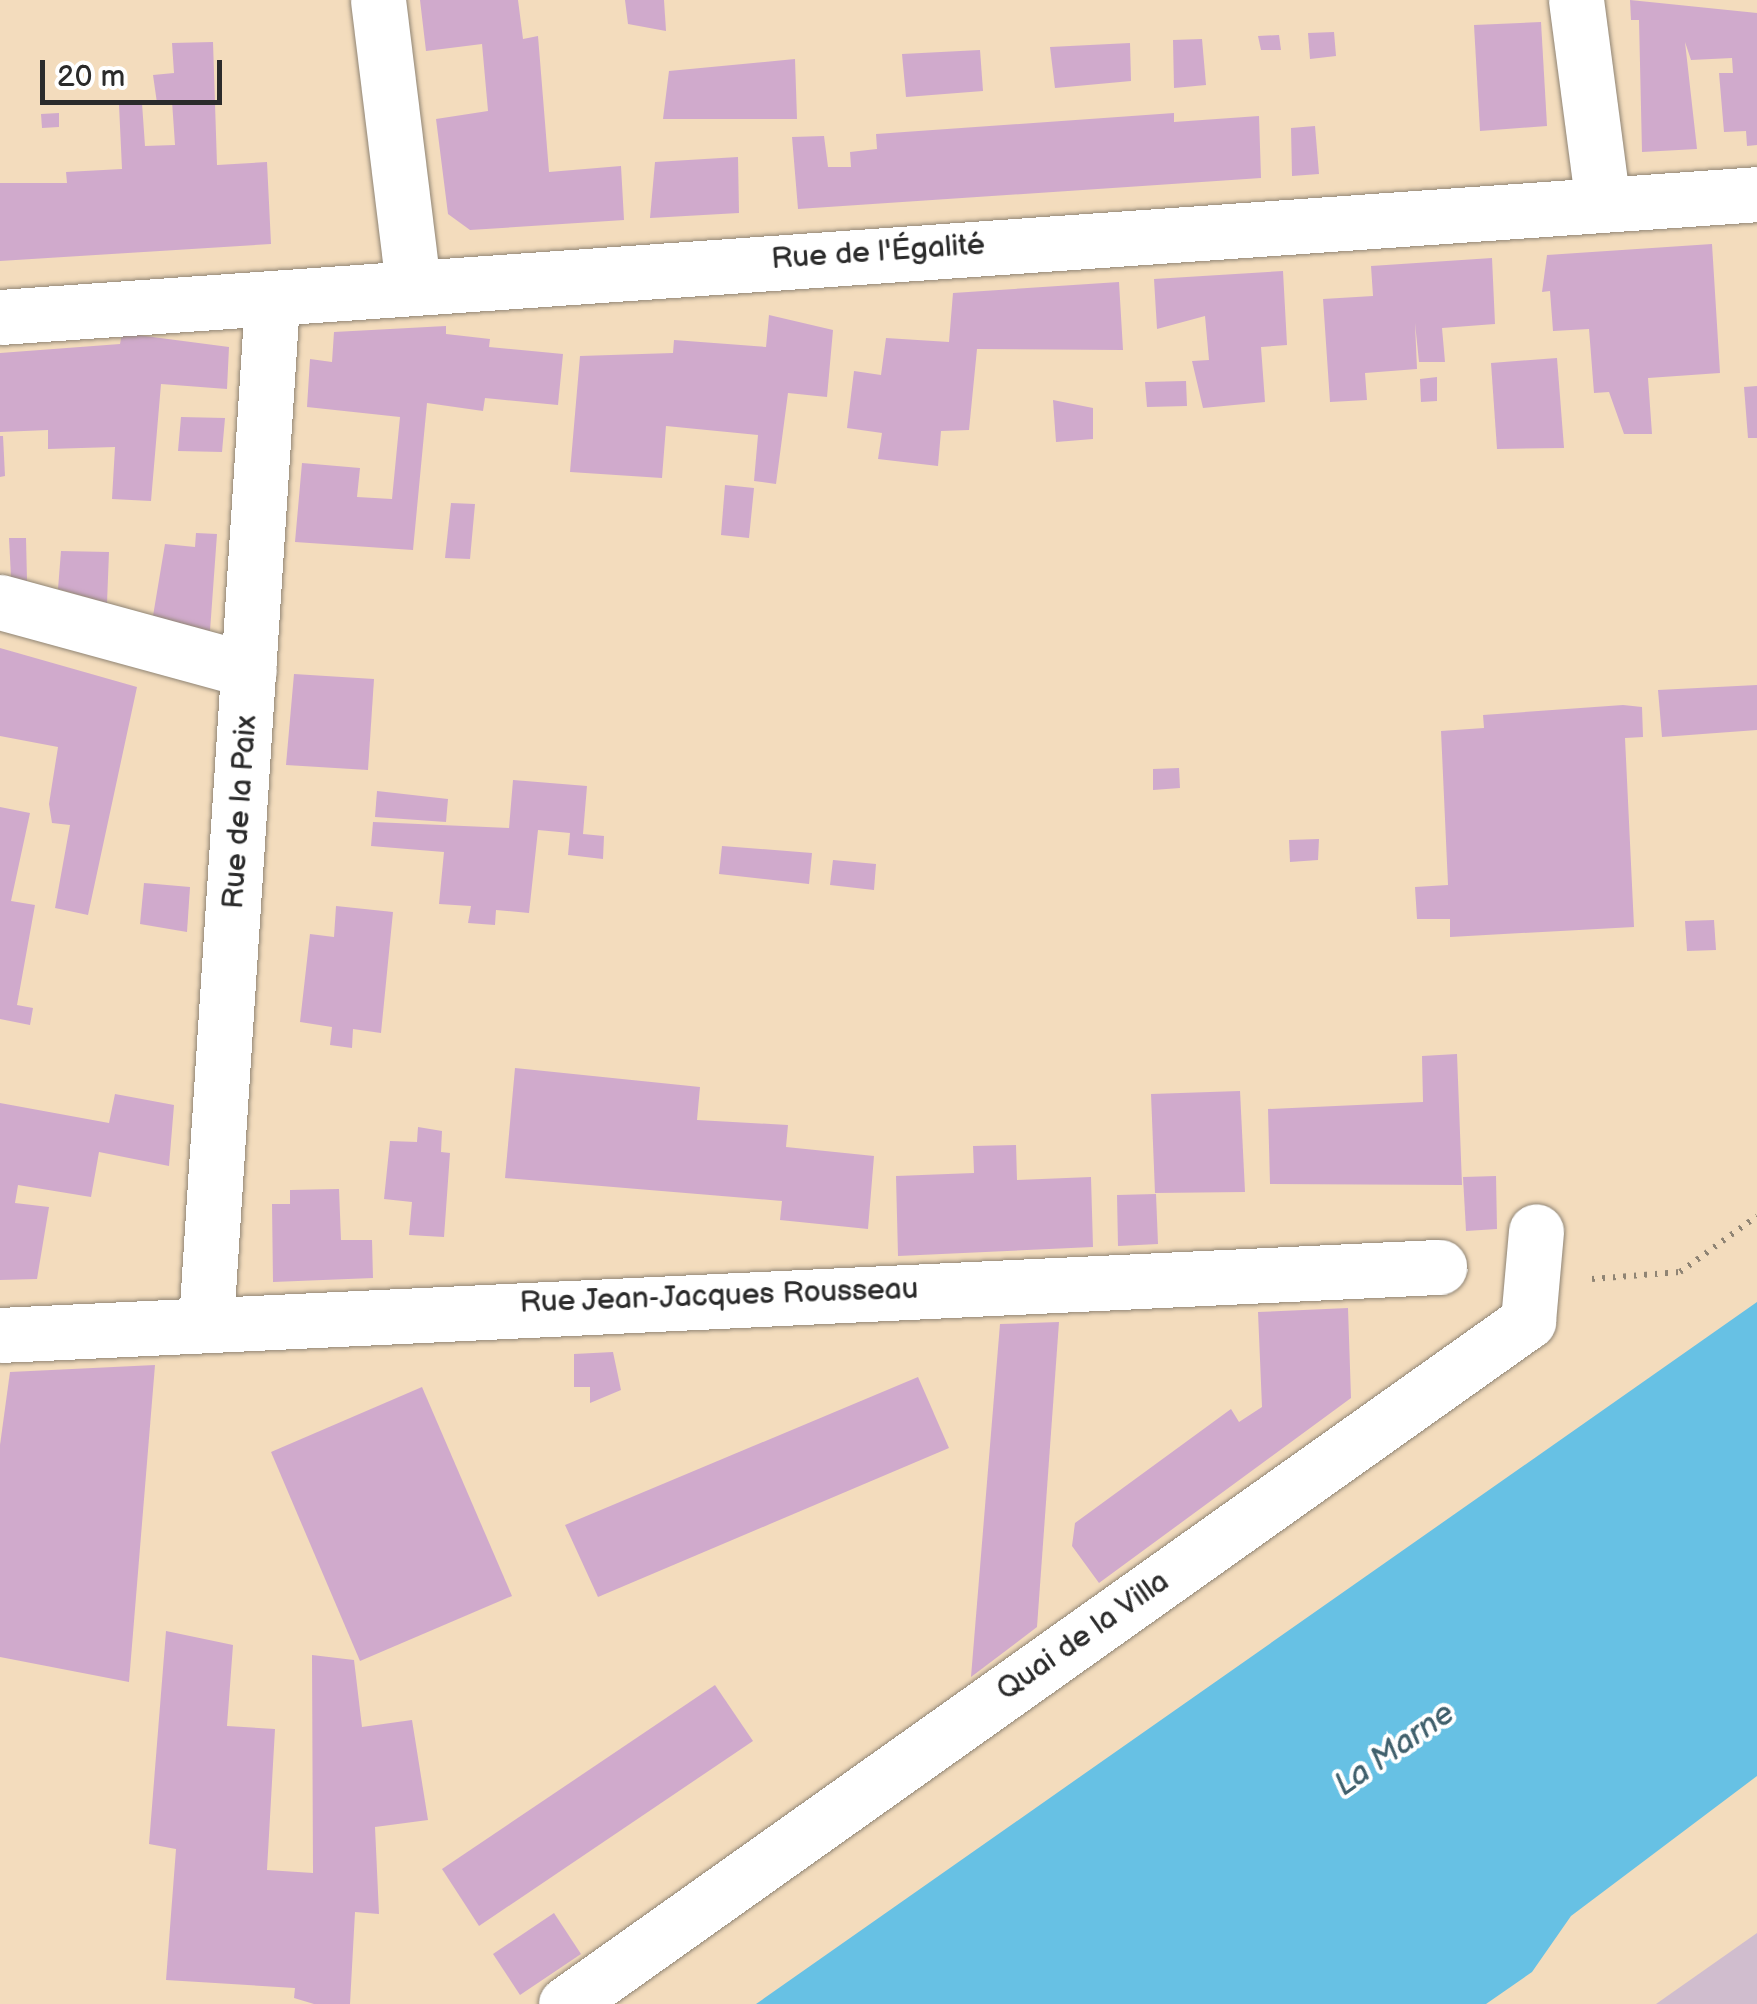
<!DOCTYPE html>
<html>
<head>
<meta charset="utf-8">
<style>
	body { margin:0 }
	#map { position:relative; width:1757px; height:2004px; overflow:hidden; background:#f3dcbd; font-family:"Balsamiq Sans",sans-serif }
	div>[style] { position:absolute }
	.industrial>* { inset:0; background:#d0bdce }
	.water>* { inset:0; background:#67c1e4 }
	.building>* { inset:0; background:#d0aacc }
	.path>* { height:6px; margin-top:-3px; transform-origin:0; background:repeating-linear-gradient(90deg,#8f8474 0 2.5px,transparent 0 10.5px) }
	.roads { filter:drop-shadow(0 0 2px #8f8474) drop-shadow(0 0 2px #8f8474) }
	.minor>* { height:55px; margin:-27.5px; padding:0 27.5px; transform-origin:27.5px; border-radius:27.5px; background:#fff }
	span { translate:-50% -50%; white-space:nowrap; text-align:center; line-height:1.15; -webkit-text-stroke:8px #fff; paint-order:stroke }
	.street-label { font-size:30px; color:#2b2b2b }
	.water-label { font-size:32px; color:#40606c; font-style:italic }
	.scale { position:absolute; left:40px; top:60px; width:182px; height:45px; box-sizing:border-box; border:5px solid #2b2b2b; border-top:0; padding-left:12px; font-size:30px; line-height:35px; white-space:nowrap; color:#2b2b2b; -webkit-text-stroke:8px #fff; paint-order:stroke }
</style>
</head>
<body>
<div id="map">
	<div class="industrial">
		<div style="clip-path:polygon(1757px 1933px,1757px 2004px,1656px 2004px)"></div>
	</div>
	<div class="water">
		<div style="clip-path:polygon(1757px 1302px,1757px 1776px,1571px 1916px,1532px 1972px,1486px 2004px,756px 2004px)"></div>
	</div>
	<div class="building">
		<div style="clip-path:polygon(420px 0,518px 0,523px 39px,538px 36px,549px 172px,621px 166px,624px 220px,470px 230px,448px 214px,436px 119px,488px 111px,482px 44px,426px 51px)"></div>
		<div style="clip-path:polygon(625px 0,664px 0,666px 31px,628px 24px)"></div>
		<div style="clip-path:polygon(1630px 0,1757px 13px,1757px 145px,1747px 146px,1746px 131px,1724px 132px,1719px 73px,1733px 73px,1732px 58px,1691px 60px,1685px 42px,1697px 149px,1642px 152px,1639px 20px,1631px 20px)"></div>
		<div style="clip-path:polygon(1541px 22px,1547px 126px,1480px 131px,1474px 25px)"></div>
		<div style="clip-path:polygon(1334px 32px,1336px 56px,1310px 59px,1308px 33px)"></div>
		<div style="clip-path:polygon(1279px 35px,1281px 50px,1261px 50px,1258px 36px)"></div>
		<div style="clip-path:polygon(1202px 39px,1206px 85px,1174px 88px,1173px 40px)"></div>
		<div style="clip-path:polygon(213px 42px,217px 165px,267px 162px,271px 244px,0 261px,0 183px,67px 183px,66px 172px,122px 169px,119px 105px,142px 103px,145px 146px,175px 145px,172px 101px,157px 103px,153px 75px,174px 73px,172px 43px)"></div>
		<div style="clip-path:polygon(1130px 43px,1131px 81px,1055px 88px,1050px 47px)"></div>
		<div style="clip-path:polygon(980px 50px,983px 91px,906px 97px,902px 54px)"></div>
		<div style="clip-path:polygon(795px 59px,797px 119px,663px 119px,669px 71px)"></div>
		<div style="clip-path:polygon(59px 113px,59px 127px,42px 128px,41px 114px)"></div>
		<div style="clip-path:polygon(1174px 113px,1174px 122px,1259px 116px,1261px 178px,798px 209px,792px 137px,824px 136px,828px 167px,851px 167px,850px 152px,877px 149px,876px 134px)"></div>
		<div style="clip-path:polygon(1315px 126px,1319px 174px,1292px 176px,1291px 128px)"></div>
		<div style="clip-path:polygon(738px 157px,739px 213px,650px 218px,655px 162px)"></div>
		<div style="clip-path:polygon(1712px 244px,1720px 373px,1648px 378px,1652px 434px,1624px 434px,1609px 392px,1594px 393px,1589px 329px,1553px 331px,1550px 291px,1542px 292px,1547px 255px)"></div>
		<div style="clip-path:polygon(1492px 258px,1495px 324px,1442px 328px,1445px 362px,1419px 362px,1415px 323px,1417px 369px,1365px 373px,1367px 400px,1330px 402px,1323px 299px,1373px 296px,1371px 266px)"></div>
		<div style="clip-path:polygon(1283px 271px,1287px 345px,1261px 347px,1265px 402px,1203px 408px,1192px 361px,1209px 360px,1205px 316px,1157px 329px,1154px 279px)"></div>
		<div style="clip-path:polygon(1119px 282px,1123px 350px,977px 349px,969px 430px,941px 431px,938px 466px,878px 459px,882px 433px,847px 428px,854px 371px,881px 375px,886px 338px,949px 342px,953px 293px)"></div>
		<div style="clip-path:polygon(769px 315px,833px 330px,827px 397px,788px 393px,776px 484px,754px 481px,758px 435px,666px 426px,662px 478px,570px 472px,580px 356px,673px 353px,674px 340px,766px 347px)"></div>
		<div style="clip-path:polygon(446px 326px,446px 334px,490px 339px,489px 347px,563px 354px,558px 405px,485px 398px,483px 411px,427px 403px,413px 550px,295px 542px,302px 463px,360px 468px,357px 497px,392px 499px,400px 417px,307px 407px,310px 359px,332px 362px,334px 332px)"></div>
		<div style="clip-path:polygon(122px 333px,229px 347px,227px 389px,161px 384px,151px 501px,112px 499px,115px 447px,48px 449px,48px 430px,0 432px,0 353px,120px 344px)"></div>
		<div style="clip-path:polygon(1557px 358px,1564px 448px,1497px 449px,1491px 363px)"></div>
		<div style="clip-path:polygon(1437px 377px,1437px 401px,1421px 402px,1420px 379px)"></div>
		<div style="clip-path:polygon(1186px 381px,1187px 406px,1147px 407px,1145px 382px)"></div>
		<div style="clip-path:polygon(1757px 386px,1757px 438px,1748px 438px,1744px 387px)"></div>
		<div style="clip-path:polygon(1053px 400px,1093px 408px,1093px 439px,1056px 442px)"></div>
		<div style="clip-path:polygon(181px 417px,225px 418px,222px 452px,178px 451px)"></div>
		<div style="clip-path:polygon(0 436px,3px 436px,5px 476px,0 477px)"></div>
		<div style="clip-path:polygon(725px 485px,754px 488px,749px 538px,721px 535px)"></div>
		<div style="clip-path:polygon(451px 503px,475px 504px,470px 559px,445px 558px)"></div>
		<div style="clip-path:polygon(196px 533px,217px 534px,210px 631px,153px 616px,165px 544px,195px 547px)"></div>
		<div style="clip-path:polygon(9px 538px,26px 538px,27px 581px,11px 577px)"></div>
		<div style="clip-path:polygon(61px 551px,109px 552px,107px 603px,58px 589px)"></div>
		<div style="clip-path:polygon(0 648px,137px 687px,88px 915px,55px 908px,70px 825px,52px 823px,49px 804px,58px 747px,0 736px)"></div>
		<div style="clip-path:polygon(294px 674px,374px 679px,368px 770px,286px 765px)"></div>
		<div style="clip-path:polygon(1757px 685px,1757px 730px,1662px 737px,1658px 690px)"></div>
		<div style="clip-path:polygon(1623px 705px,1642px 707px,1643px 737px,1625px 738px,1634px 927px,1450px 937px,1450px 919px,1417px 919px,1415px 887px,1448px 885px,1441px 731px,1484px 728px,1483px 715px)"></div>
		<div style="clip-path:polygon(1179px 768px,1180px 788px,1153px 790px,1153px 769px)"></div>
		<div style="clip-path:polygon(513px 780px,587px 786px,583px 834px,604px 836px,603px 859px,568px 855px,570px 833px,538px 830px,529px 913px,496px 910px,495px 925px,468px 923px,471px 906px,439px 904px,444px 852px,371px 846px,373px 822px,509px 828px)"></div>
		<div style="clip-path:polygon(377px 791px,448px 799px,446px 822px,375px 817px)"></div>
		<div style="clip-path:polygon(0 807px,30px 813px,11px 901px,35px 905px,17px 1005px,33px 1008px,30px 1025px,0 1019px)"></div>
		<div style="clip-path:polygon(1319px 839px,1318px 860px,1290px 862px,1289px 840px)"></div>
		<div style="clip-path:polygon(722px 846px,812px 853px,809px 884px,719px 874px)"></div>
		<div style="clip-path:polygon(833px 860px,876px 864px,874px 890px,830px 885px)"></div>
		<div style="clip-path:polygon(144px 883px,190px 887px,187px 932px,140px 924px)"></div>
		<div style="clip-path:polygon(336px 906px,393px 912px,381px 1033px,353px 1029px,352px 1048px,330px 1045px,332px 1027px,300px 1022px,310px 934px,334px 937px)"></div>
		<div style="clip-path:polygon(1714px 920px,1716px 950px,1687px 951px,1685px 921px)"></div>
		<div style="clip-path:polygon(1457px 1054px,1462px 1185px,1270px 1184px,1268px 1109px,1423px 1102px,1422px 1056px)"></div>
		<div style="clip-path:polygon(515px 1068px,700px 1087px,697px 1120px,788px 1125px,786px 1147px,874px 1156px,868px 1229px,780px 1220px,782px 1201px,505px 1178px)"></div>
		<div style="clip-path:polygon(1240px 1091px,1245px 1192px,1155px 1193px,1151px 1094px)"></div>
		<div style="clip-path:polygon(115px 1094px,174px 1105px,169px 1166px,99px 1152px,91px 1197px,18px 1185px,15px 1203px,49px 1207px,37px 1279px,0 1280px,0 1103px,109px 1123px)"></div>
		<div style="clip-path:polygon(418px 1127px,442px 1131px,441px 1152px,450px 1153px,444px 1237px,409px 1235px,412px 1202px,384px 1199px,390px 1141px,417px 1142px)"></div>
		<div style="clip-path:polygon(1016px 1145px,1017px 1180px,1091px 1177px,1093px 1247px,898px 1256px,896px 1176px,974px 1173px,973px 1146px)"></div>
		<div style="clip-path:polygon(1496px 1176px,1497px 1229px,1466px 1231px,1463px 1177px)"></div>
		<div style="clip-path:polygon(339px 1189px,341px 1240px,372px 1240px,373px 1278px,273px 1282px,272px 1204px,290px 1204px,290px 1190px)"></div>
		<div style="clip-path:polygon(1156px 1194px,1158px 1244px,1118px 1246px,1117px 1195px)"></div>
		<div style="clip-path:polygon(1348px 1308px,1351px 1398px,1099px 1583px,1072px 1546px,1075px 1523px,1231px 1409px,1239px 1422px,1262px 1407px,1258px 1312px)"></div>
		<div style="clip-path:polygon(1059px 1322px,1037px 1627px,971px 1677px,1000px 1324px)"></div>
		<div style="clip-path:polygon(613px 1352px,621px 1390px,590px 1403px,590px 1387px,574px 1387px,574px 1354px)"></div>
		<div style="clip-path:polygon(155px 1365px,129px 1682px,0 1657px,0 1445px,10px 1372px)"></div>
		<div style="clip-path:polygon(918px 1377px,949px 1448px,598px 1597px,565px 1525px)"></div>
		<div style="clip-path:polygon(422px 1387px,512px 1596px,360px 1661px,271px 1452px)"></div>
		<div style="clip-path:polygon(166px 1631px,233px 1645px,227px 1726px,275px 1729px,267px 1870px,313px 1873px,312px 1655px,354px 1660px,362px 1727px,412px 1720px,428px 1820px,375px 1827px,379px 1914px,355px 1912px,350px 2004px,314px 2004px,294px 1998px,295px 1988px,166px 1980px,176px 1849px,149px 1844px)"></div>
		<div style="clip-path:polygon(715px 1685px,753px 1741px,479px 1926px,442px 1869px)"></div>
		<div style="clip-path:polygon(554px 1913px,581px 1954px,520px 1995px,493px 1954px)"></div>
	</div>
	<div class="path">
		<div style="left:1592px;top:1279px;width:88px;rotate:-4.5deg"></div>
		<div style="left:1680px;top:1272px;width:95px;rotate:-36deg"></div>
	</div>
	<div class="roads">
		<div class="minor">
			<div style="left:378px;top:0;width:286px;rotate:83deg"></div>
			<div style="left:1576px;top:0;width:206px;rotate:82.5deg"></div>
			<div style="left:0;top:317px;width:1761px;rotate:-4deg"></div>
			<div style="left:0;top:602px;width:258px;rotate:15.3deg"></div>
			<div style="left:206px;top:1322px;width:1023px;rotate:-86.3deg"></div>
			<div style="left:0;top:1335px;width:1441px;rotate:-2.71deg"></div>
			<div style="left:566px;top:2004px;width:1180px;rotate:-35.37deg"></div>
			<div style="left:1528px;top:1321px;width:90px;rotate:-84.9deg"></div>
		</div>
	</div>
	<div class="street-label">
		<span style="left:878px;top:252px;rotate:-4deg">Rue de l'Égalité</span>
		<span style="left:240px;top:812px;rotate:-86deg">Rue de la Paix</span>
		<span style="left:719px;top:1296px;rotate:-2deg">Rue Jean-Jacques Rousseau</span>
		<span style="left:1083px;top:1636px;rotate:-35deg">Quai de la Villa</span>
	</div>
	<div class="water-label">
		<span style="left:1395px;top:1750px;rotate:-35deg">La Marne</span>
	</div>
	<div class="scale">20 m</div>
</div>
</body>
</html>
